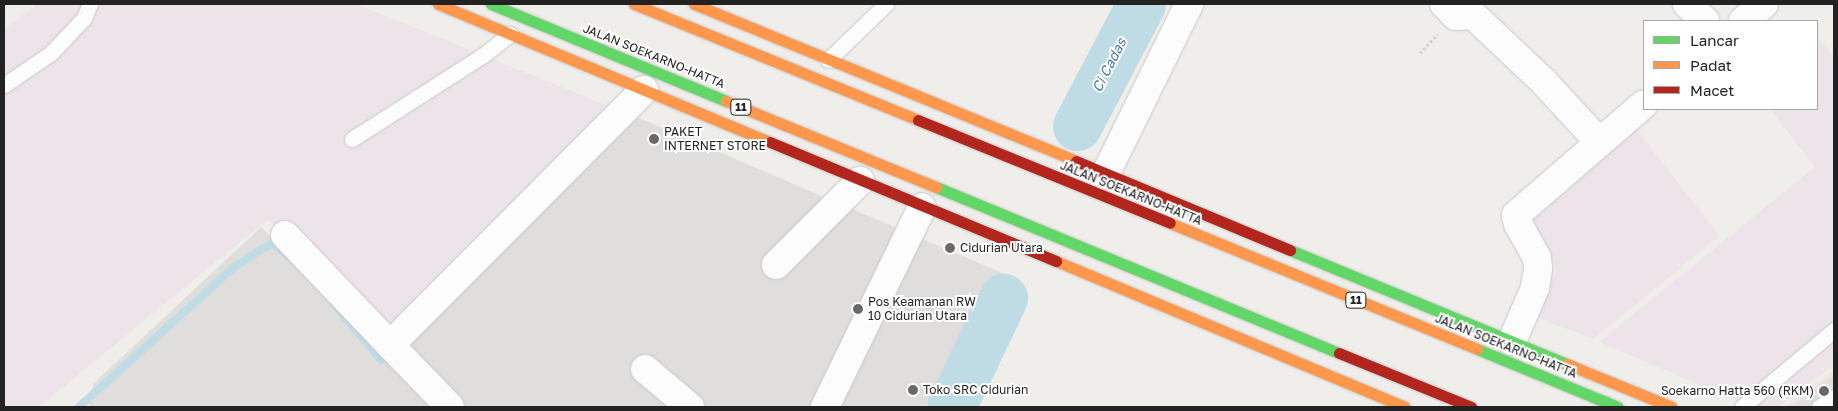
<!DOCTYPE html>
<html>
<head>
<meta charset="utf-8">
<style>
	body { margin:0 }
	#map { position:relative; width:1838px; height:411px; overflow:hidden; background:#f0eeeb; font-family:"Golos Text",sans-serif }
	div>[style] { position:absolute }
	.residential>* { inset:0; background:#dfdedc }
	.commercial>* { inset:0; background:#f1e3e1 }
	.industrial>* { inset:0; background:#ede4e9 }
	.parking>* { inset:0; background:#e0dfde }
	.stream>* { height:8px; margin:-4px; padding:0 4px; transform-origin:4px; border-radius:4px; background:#bfdbe3 }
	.river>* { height:49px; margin:-24.5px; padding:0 24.5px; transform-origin:24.5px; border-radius:24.5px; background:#bfdbe3 }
	.path>* { height:3px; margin-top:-1.5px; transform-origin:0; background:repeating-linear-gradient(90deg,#dccecd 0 2.5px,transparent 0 5px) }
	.roads { filter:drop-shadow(0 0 1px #c9c8c7) drop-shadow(0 0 1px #c9c8c7) }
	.lane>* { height:15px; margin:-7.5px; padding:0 7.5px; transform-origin:7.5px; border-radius:7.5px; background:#fdfcfc }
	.street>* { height:28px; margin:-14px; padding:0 14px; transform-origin:14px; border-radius:14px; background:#fdfcfc }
	.fast>* { height:11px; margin:-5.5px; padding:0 5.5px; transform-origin:5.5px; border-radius:5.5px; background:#63d668 }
	.slow>* { height:11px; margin:-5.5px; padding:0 5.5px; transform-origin:5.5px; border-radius:5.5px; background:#ff974d }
	.jam>* { height:11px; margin:-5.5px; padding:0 5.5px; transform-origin:5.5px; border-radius:5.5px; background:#b3261e }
	.dots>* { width:14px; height:14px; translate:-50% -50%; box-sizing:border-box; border:2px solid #fff; border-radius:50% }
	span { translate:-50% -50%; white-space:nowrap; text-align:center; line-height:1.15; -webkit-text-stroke:4px #fff; paint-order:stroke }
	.shield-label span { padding:1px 4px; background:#fff; border:1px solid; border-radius:4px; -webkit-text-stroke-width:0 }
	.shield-label { font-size:11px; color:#222; font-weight:700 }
	.street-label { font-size:12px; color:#222 }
	.poi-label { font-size:12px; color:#222 }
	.left { translate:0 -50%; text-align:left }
	.right { translate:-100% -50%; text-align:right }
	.water-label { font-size:14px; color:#4a7aab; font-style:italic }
	.frame { position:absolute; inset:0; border:5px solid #222; pointer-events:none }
	.legend { position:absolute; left:1643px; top:20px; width:175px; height:90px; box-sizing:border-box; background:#fff; border:1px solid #a7a7a7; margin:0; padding:6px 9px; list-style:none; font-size:15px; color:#222 }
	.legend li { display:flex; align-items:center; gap:10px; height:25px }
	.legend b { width:25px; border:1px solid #a7a7a7 }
</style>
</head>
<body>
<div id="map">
	<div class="residential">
		<div style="clip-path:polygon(618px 109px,1007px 275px,925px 407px,89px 407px,93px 384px,261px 227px,387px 349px)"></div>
	</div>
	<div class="commercial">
		<div style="clip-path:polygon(1834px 370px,1834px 407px,1786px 407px)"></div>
	</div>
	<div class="industrial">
		<div style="clip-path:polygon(37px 4px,356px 4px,611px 107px,387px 343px,268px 219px,39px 407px,4px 407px,4px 29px)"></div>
		<div style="clip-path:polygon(1817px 37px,1834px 57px,1834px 365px,1778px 407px,1752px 407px,1599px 342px,1815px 167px,1770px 109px,1817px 109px)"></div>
		<div style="clip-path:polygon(1635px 128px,1720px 236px,1593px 339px,1531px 315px,1557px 271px,1530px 213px)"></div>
	</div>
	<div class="parking">
		<div style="clip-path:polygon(1834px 375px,1834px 407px,1792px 407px)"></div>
	</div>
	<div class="stream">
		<div style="left:333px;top:303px;width:75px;rotate:49.9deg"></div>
		<div style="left:381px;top:360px;width:11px;rotate:-45deg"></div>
		<div style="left:79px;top:407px;width:210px;rotate:-42.1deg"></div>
		<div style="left:235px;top:266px;width:44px;rotate:-31.9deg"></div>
		<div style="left:272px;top:243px;width:22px;rotate:39deg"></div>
	</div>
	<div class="river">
		<div style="left:1077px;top:126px;width:138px;rotate:-62.3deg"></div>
		<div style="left:951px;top:407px;width:121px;rotate:-64.5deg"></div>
	</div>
	<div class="path">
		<div style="left:1420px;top:53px;width:26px;rotate:-47deg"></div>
	</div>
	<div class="roads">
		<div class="lane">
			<div style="left:828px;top:60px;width:81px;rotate:-44deg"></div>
			<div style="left:4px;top:85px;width:57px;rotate:-34.2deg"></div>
			<div style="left:51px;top:53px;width:48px;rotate:-46.7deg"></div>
			<div style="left:84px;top:18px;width:15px;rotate:-67deg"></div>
			<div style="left:352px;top:139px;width:154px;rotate:-32.6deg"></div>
			<div style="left:482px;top:56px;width:36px;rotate:-38deg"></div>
			<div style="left:1742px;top:407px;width:120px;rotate:-39.9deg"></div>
			<div style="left:1819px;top:407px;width:18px;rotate:-34deg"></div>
		</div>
		<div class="street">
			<div style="left:1444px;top:4px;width:17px;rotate:45deg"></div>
			<div style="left:1456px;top:16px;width:17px;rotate:-3deg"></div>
			<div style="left:1473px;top:15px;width:96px;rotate:43.3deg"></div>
			<div style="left:1543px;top:81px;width:83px;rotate:47.4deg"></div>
			<div style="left:1687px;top:4px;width:25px;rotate:43deg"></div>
			<div style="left:1743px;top:21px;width:27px;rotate:-39deg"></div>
			<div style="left:1105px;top:175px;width:191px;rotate:-63.8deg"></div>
			<div style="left:285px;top:235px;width:152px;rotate:46.3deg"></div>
			<div style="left:390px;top:345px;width:360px;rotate:-45.1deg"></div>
			<div style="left:776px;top:265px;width:119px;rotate:-45deg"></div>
			<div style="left:1512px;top:341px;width:58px;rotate:-66.5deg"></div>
			<div style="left:1535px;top:288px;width:20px;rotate:-81deg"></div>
			<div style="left:1538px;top:268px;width:10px;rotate:-96deg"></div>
			<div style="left:1537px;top:258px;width:39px;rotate:-119deg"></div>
			<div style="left:1518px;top:224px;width:9px;rotate:-103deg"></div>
			<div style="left:1516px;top:215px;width:169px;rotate:-40.9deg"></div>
			<div style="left:390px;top:345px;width:86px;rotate:45.9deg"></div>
			<div style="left:645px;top:369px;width:59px;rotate:40.2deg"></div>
			<div style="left:825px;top:407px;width:222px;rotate:-64.1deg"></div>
		</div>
		<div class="fast">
			<div style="left:491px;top:4px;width:254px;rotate:22.4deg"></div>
			<div style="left:936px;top:187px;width:436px;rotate:22.4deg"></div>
			<div style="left:1290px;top:250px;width:300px;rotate:22.4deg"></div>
			<div style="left:1477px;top:349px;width:152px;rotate:22.4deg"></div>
		</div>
		<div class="slow">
			<div style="left:438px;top:4px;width:360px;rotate:22.6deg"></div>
			<div style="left:634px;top:4px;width:307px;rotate:22.2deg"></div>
			<div style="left:694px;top:4px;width:413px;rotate:22.3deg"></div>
			<div style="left:726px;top:101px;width:227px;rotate:22.3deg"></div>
			<div style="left:1170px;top:223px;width:332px;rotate:22.3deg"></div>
			<div style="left:1056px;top:261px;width:378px;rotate:22.7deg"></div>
			<div style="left:1567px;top:364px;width:113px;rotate:22.3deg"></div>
		</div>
		<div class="jam">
			<div style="left:918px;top:120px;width:272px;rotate:22.2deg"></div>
			<div style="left:770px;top:142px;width:310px;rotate:22.6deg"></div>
			<div style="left:1076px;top:161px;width:232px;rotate:22.6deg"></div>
			<div style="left:1339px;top:353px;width:143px;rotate:22.2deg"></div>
		</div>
	</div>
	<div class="dots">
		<div style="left:654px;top:139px;background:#6a6968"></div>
		<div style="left:950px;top:248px;background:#6a6968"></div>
		<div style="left:858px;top:309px;background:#6a6968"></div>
		<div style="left:913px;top:390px;background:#6a6968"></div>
		<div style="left:1824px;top:391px;background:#6a6968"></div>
	</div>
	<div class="shield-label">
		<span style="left:741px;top:107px">11</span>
		<span style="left:1356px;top:300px">11</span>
	</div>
	<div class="street-label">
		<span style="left:654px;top:56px;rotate:22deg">JALAN SOEKARNO-HATTA</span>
		<span style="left:1131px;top:193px;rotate:22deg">JALAN SOEKARNO-HATTA</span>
		<span style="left:1506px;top:346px;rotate:22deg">JALAN SOEKARNO-HATTA</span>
	</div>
	<div class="poi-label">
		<span class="left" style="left:664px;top:139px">PAKET<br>INTERNET STORE</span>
		<span class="left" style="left:960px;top:248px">Cidurian Utara</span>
		<span class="left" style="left:868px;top:309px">Pos Keamanan RW<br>10 Cidurian Utara</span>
		<span class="left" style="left:923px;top:390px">Toko SRC Cidurian</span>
		<span class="right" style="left:1814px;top:391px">Soekarno Hatta 560 (RKM)</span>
	</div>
	<div class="water-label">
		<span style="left:1109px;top:65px;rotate:-63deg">Ci Cadas</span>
	</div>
	<div class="frame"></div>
	<ul class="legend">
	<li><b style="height:6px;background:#63d668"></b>Lancar</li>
	<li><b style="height:6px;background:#ff974d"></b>Padat</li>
	<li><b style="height:6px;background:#b3261e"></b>Macet</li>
	</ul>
</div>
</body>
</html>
